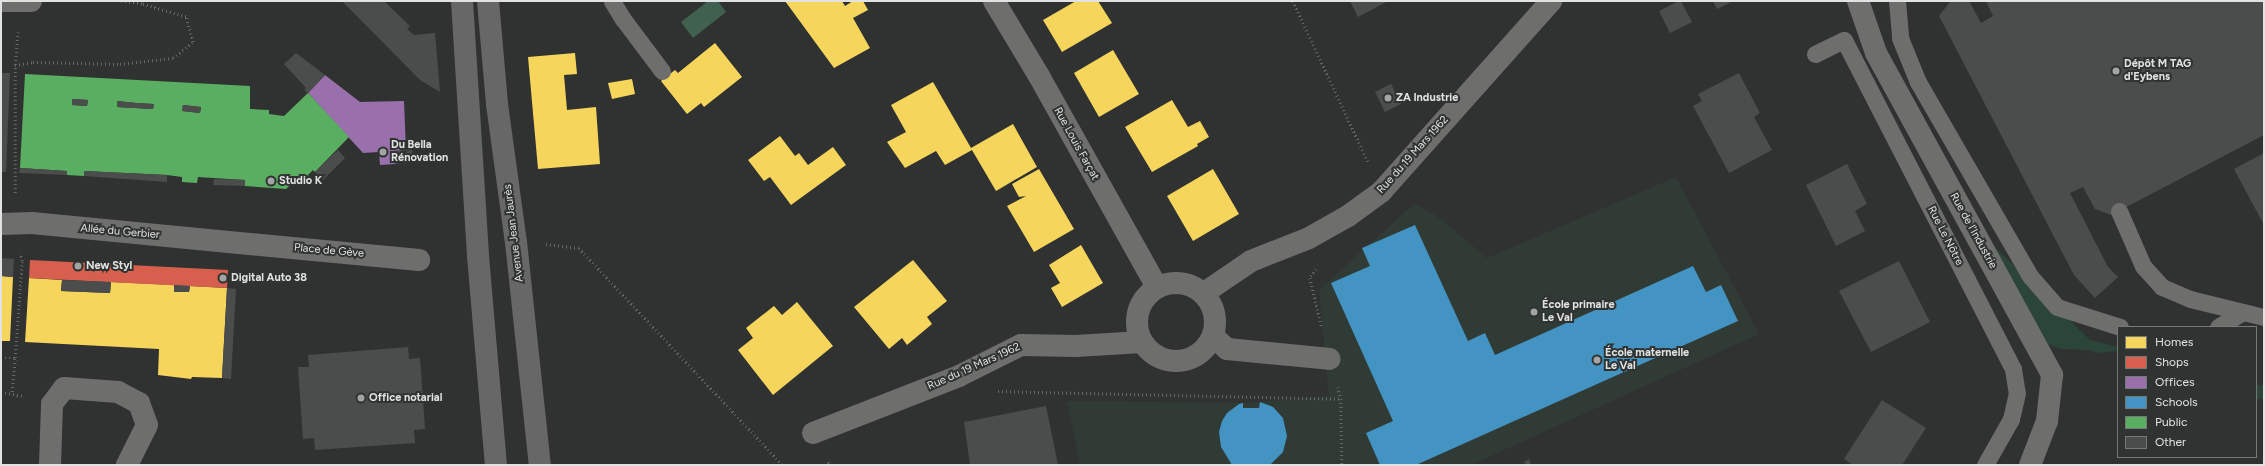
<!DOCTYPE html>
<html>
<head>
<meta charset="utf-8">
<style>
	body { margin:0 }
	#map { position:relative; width:2265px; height:466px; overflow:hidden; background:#303231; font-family:Figtree,sans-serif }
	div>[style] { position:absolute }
	.built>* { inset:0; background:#313b35 }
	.green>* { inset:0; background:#2b4538 }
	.water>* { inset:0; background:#406150 }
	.homes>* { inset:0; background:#f6d55c }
	.shops>* { inset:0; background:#d6604d }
	.offices>* { inset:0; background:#9970ab }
	.schools>* { inset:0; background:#4393c3 }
	.public>* { inset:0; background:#5aae61 }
	.building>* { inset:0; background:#4b4d4c }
	.path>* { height:2.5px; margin-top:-1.25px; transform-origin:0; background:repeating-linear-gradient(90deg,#676767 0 1px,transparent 0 4px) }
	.service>* { height:17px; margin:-8.5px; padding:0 8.5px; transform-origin:8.5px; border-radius:8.5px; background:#6e6e6d }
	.pedestrian>* { height:22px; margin:-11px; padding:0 11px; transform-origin:11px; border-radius:11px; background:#6e6e6d }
	.minor>* { height:22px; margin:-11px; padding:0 11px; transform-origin:11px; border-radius:11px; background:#6e6e6d }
	.minor>.ring { margin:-11px; padding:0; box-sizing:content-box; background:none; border:22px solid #6e6e6d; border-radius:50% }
	.secondary>* { height:22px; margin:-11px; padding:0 11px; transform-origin:11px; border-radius:11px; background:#676767 }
	.dots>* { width:11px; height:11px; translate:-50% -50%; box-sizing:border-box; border:2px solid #2f3331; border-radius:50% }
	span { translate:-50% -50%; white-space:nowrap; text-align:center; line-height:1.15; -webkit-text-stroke:4px #2f3331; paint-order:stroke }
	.poi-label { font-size:11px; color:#e0e3e2; font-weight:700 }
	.left { translate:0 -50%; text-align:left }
	.street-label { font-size:11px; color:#e0e3e2 }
	.frame { position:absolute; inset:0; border:2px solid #e0e3e2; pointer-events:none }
	.legend { position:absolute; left:2117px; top:326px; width:140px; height:132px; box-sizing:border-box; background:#2f3331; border:1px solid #767978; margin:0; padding:5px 7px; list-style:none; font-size:12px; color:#e0e3e2 }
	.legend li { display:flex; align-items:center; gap:8px; height:20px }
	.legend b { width:20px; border:1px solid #767978 }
</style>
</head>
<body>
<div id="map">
	<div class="built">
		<div style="clip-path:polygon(1676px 177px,1759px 334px,1471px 465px,1080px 465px,1067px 401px,1243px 403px,1329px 396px,1319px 290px,1415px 203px,1441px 219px,1487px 258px)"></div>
	</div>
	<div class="green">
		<div style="clip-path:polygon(1994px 246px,2090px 340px,2118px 347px,2118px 351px,2095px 353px,2091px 350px,2061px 349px,2042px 342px)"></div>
		<div style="clip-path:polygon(2256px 384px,2264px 386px,2264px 398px,2256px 400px)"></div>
	</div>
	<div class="water">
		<div style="clip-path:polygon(708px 1px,718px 1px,726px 12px,693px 38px,681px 22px)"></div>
	</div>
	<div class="homes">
		<div style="clip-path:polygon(785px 1px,842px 1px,845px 6px,853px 1px,863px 1px,868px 10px,853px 18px,870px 48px,834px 68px)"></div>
		<div style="clip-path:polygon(1076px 1px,1098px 1px,1112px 23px,1062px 52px,1043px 20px)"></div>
		<div style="clip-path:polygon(715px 43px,742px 77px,704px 107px,701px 103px,687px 114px,661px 81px,675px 70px,678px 73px)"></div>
		<div style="clip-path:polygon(1113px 50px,1139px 94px,1099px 117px,1074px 73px)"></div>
		<div style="clip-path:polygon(575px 53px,577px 74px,564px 75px,567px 110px,596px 107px,600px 164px,538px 169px,528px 57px)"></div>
		<div style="clip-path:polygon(632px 79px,635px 94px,612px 99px,608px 83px)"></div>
		<div style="clip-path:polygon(933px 82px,971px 148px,1013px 124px,1037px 167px,996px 191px,972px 150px,945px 165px,936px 151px,905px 168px,887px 142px,906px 132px,891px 105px)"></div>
		<div style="clip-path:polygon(1172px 100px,1188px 127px,1200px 121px,1209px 137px,1197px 144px,1198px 146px,1152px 172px,1125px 127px)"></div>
		<div style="clip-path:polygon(780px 136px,795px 156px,799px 153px,808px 165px,833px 147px,846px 165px,791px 205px,770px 177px,764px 181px,748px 160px)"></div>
		<div style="clip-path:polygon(1039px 169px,1074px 229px,1034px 252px,1007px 206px,1026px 196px,1019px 197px,1012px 184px)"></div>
		<div style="clip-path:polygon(1213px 169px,1239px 214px,1193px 241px,1167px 196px)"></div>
		<div style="clip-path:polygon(1081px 245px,1103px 283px,1062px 307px,1051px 288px,1060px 283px,1049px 265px)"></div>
		<div style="clip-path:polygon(913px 260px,947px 301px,927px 317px,932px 324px,907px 345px,902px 338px,889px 349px,854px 307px)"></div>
		<div style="clip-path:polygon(1px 276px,13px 277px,10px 341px,1px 341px)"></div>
		<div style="clip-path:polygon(29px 278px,62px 280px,61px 291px,110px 293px,111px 282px,174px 285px,174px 292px,189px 292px,190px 286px,227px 288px,222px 378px,192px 377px,191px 379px,158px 375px,159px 349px,25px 342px)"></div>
		<div style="clip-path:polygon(797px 302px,833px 346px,773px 395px,738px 350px,753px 338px,746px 328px,774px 306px,782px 315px)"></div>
	</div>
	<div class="shops">
		<div style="clip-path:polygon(30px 260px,228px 270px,227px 288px,29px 278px)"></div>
	</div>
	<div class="offices">
		<div style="clip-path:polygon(325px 75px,360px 102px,404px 101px,406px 150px,394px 151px,395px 164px,380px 165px,379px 152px,363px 153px,308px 93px)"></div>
	</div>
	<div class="schools">
		<div style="clip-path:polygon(1415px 225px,1468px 341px,1485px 333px,1495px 355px,1693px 266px,1706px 292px,1721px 285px,1738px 321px,1416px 465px,1380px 465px,1366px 433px,1393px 421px,1331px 283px,1370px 266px,1362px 248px)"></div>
		<div style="clip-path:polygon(1260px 402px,1273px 407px,1283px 418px,1287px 436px,1283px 452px,1270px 465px,1232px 465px,1221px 447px,1219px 432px,1222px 421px,1227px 413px,1239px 404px,1243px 403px,1243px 408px,1259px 408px)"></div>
	</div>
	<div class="public">
		<div style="clip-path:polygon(evenodd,25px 74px,250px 86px,250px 109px,269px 110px,269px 114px,284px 116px,308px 93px,349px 137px,315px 172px,313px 170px,302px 181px,298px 178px,286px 189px,245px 186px,245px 180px,198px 177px,197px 183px,182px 182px,182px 177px,167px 175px,84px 171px,84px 176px,67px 175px,67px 171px,20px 168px,25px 74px,72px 99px,88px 100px,87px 106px,72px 105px,72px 99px,25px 74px,117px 101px,136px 103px,154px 104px,153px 109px,117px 107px,117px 101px,25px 74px,183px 105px,201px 107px,200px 113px,182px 111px,183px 105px)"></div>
	</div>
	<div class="building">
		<div style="clip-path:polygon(342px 1px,384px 1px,410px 26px,407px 29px,414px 35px,435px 33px,440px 92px,420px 80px)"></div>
		<div style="clip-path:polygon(1350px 1px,1388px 1px,1358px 17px)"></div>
		<div style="clip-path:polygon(1679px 1px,1681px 1px,1692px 22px,1670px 33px,1659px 11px)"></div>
		<div style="clip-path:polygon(1713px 1px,1733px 1px,1717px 9px)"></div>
		<div style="clip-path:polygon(1969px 1px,1981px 23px,1993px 16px,1986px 1px,2264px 1px,2264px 135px,2111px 215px,2095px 209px,2083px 187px,2070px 193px,2108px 267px,2118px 277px,2095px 298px,2074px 275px,1939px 16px,1950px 2px)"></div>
		<div style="clip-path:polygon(296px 53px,325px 75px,308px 93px,304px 90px,306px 88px,284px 64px)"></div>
		<div style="clip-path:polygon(1px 73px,10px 73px,6px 172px,1px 172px)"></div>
		<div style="clip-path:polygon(1739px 73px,1760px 113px,1754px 117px,1772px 150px,1729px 173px,1693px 106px,1702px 101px,1698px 94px)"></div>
		<div style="clip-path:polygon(1391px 84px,1401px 104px,1385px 112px,1375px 92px)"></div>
		<div style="clip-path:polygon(72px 99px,88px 100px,87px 106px,72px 105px)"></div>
		<div style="clip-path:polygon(117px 101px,136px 103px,154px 104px,153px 109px,117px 107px)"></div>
		<div style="clip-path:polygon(183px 105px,201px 107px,200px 113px,182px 111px)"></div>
		<div style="clip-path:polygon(338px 150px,345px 158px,323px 180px,315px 172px)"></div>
		<div style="clip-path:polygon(412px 150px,413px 161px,401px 161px,402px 163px,395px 164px,394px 151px)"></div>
		<div style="clip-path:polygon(2264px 153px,2264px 225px,2234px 169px)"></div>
		<div style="clip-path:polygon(1847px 164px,1867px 204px,1855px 211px,1865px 231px,1836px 246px,1806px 185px)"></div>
		<div style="clip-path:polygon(20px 168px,67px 171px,67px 175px,19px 173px)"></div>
		<div style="clip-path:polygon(84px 171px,167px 175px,167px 182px,84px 176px)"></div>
		<div style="clip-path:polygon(214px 179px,245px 180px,245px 186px,213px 185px)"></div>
		<div style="clip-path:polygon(1px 258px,14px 259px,13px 277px,1px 276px)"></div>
		<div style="clip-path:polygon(1899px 261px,1930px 322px,1871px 352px,1839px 291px)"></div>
		<div style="clip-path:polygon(62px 280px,111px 282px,110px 293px,61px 291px)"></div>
		<div style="clip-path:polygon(174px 285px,190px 286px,189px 292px,174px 292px)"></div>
		<div style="clip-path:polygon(227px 288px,236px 289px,231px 379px,222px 378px)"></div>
		<div style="clip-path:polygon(408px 347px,409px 359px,420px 358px,425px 429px,414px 430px,415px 443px,315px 450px,314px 438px,303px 439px,298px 367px,309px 367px,308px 355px)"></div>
		<div style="clip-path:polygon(1882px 400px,1926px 428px,1902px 465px,1853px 465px,1844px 459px)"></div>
		<div style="clip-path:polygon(1046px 406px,1058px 465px,970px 465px,964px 422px)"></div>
		<div style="clip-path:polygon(1529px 459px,1531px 465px,1526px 465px,1524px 462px)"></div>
	</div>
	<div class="path">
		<div style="left:1293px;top:1px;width:178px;rotate:65deg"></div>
		<div style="left:15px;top:65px;width:33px;rotate:-85deg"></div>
		<div style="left:15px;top:193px;width:128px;rotate:-90deg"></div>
		<div style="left:15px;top:65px;width:18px;rotate:-9deg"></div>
		<div style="left:33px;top:62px;width:87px;rotate:1.3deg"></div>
		<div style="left:120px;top:64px;width:53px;rotate:-6.5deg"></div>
		<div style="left:173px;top:58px;width:26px;rotate:-39deg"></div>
		<div style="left:193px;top:42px;width:26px;rotate:-106deg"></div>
		<div style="left:186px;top:17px;width:46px;rotate:-163.5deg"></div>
		<div style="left:142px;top:4px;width:21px;rotate:-172deg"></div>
		<div style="left:546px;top:244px;width:33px;rotate:7deg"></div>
		<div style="left:579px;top:248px;width:298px;rotate:46.8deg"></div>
		<div style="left:1316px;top:269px;width:11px;rotate:124deg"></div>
		<div style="left:1310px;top:278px;width:51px;rotate:76.5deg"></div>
		<div style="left:1px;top:358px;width:14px"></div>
		<div style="left:15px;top:358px;width:97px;rotate:-85.9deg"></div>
		<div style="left:22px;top:261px;width:8px;rotate:-104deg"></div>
		<div style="left:1338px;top:387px;width:12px;rotate:76deg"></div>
		<div style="left:1341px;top:399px;width:66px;rotate:89.1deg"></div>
		<div style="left:998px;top:391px;width:343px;rotate:1.3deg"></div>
		<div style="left:1px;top:392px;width:23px;rotate:10deg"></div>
		<div style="left:12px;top:392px;width:34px;rotate:-85deg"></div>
		<div style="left:823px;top:465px;width:6px;rotate:-18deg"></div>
		<div style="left:829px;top:463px;width:4px;rotate:-124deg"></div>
	</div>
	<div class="service">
		<div style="left:612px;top:1px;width:21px;rotate:59deg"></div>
		<div style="left:623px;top:19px;width:65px;rotate:53.1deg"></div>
		<div style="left:1897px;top:1px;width:37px;rotate:85deg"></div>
		<div style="left:1900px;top:38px;width:48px;rotate:67.8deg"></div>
		<div style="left:1918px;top:82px;width:224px;rotate:60deg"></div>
		<div style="left:2030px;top:276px;width:41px;rotate:48.9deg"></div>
		<div style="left:2057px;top:307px;width:66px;rotate:17.6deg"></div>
		<div style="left:1815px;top:54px;width:32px;rotate:-26deg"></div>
		<div style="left:1844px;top:40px;width:370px;rotate:62.8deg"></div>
		<div style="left:2013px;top:369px;width:24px;rotate:81deg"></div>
		<div style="left:2017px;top:393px;width:27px;rotate:103deg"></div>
		<div style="left:2011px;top:419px;width:53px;rotate:119.5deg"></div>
		<div style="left:2119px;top:211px;width:60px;rotate:66.4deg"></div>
		<div style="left:2143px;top:266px;width:28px;rotate:48deg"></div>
		<div style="left:2162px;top:287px;width:30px;rotate:23deg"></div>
		<div style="left:2190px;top:299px;width:76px;rotate:13.7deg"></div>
		<div style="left:2218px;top:327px;width:29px;rotate:-31deg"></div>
	</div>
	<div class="pedestrian">
		<div style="left:239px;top:243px;width:181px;rotate:5.4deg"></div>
	</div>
	<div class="minor">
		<div style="left:2px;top:1px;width:29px"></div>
		<div style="left:994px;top:1px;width:87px;rotate:59deg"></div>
		<div style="left:1039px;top:76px;width:242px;rotate:60.8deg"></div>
		<div style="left:1858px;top:1px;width:55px;rotate:70.9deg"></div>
		<div style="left:1876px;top:53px;width:367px;rotate:61.3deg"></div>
		<div style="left:2052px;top:375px;width:46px;rotate:96.2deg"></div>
		<div style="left:2047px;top:421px;width:47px;rotate:111.1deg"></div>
		<div style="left:1px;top:224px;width:31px;rotate:-2deg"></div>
		<div style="left:32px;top:223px;width:208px;rotate:5.5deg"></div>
		<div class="ring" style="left:1137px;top:283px;width:56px;height:56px"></div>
		<div style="left:1204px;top:293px;width:57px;rotate:-34.2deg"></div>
		<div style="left:1251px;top:261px;width:62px;rotate:-21.6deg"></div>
		<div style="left:1309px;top:238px;width:45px;rotate:-29.4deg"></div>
		<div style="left:1348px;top:216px;width:41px;rotate:-36deg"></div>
		<div style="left:1381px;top:192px;width:256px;rotate:-48.3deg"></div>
		<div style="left:1213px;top:336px;width:19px;rotate:43deg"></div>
		<div style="left:1227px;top:349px;width:103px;rotate:5.5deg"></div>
		<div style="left:813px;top:433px;width:157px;rotate:-21.3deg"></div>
		<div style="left:959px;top:376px;width:69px;rotate:-26.6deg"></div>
		<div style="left:1021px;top:345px;width:55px;rotate:1deg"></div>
		<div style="left:1076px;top:346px;width:66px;rotate:-3.5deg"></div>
		<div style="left:50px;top:465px;width:61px;rotate:-88.1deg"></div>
		<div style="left:52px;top:404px;width:20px;rotate:-53deg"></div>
		<div style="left:64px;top:388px;width:54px;rotate:4.2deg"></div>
		<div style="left:118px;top:392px;width:24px;rotate:28deg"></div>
		<div style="left:139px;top:403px;width:23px;rotate:70deg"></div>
		<div style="left:147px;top:425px;width:45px;rotate:116.6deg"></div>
	</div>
	<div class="secondary">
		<div style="left:462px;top:1px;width:256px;rotate:86.4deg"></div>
		<div style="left:478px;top:256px;width:210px;rotate:85.1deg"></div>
		<div style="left:488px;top:1px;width:103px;rotate:85deg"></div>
		<div style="left:497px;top:104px;width:139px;rotate:82.2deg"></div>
		<div style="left:516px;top:242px;width:224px;rotate:83.9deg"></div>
	</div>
	<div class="dots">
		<div style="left:2116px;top:71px;background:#a2a5a4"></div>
		<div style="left:1388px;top:98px;background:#a2a5a4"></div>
		<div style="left:383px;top:152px;background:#a2a5a4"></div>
		<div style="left:271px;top:181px;background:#a2a5a4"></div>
		<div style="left:78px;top:266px;background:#a2a5a4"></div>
		<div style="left:223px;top:278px;background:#a2a5a4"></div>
		<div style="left:1534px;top:312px;background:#a2a5a4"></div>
		<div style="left:1597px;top:360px;background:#a2a5a4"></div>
		<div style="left:361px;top:398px;background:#a2a5a4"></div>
	</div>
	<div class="poi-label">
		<span class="left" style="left:2124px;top:71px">Dépôt M TAG<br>d'Eybens</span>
		<span class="left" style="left:1396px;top:98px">ZA Industrie</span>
		<span class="left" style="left:391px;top:152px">Du Bella<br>Rénovation</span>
		<span class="left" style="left:279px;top:181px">Studio K</span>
		<span class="left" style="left:86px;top:266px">New Styl</span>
		<span class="left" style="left:231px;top:278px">Digital Auto 38</span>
		<span class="left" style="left:1542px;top:312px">École primaire<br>Le Val</span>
		<span class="left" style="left:1605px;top:360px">École maternelle<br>Le Val</span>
		<span class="left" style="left:369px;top:398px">Office notarial</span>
	</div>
	<div class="street-label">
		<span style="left:1076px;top:144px;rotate:61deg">Rue Louis Farçat</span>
		<span style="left:1413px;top:155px;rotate:-48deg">Rue du 19 Mars 1962</span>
		<span style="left:1973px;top:231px;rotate:61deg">Rue de l'Industrie</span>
		<span style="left:120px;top:232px;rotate:5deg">Allée du Gerbier</span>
		<span style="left:514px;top:233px;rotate:-97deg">Avenue Jean Jaurès</span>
		<span style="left:1945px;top:236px;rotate:63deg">Rue Le Nôtre</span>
		<span style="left:329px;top:251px;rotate:5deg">Place de Gève</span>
		<span style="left:974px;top:367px;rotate:-24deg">Rue du 19 Mars 1962</span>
	</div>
	<div class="frame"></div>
	<ul class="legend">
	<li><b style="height:11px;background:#f6d55c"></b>Homes</li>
	<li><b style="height:11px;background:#d6604d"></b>Shops</li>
	<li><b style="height:11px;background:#9970ab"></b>Offices</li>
	<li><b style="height:11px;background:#4393c3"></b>Schools</li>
	<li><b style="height:11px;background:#5aae61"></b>Public</li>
	<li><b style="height:11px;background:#4b4d4c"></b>Other</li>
	</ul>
</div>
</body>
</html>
